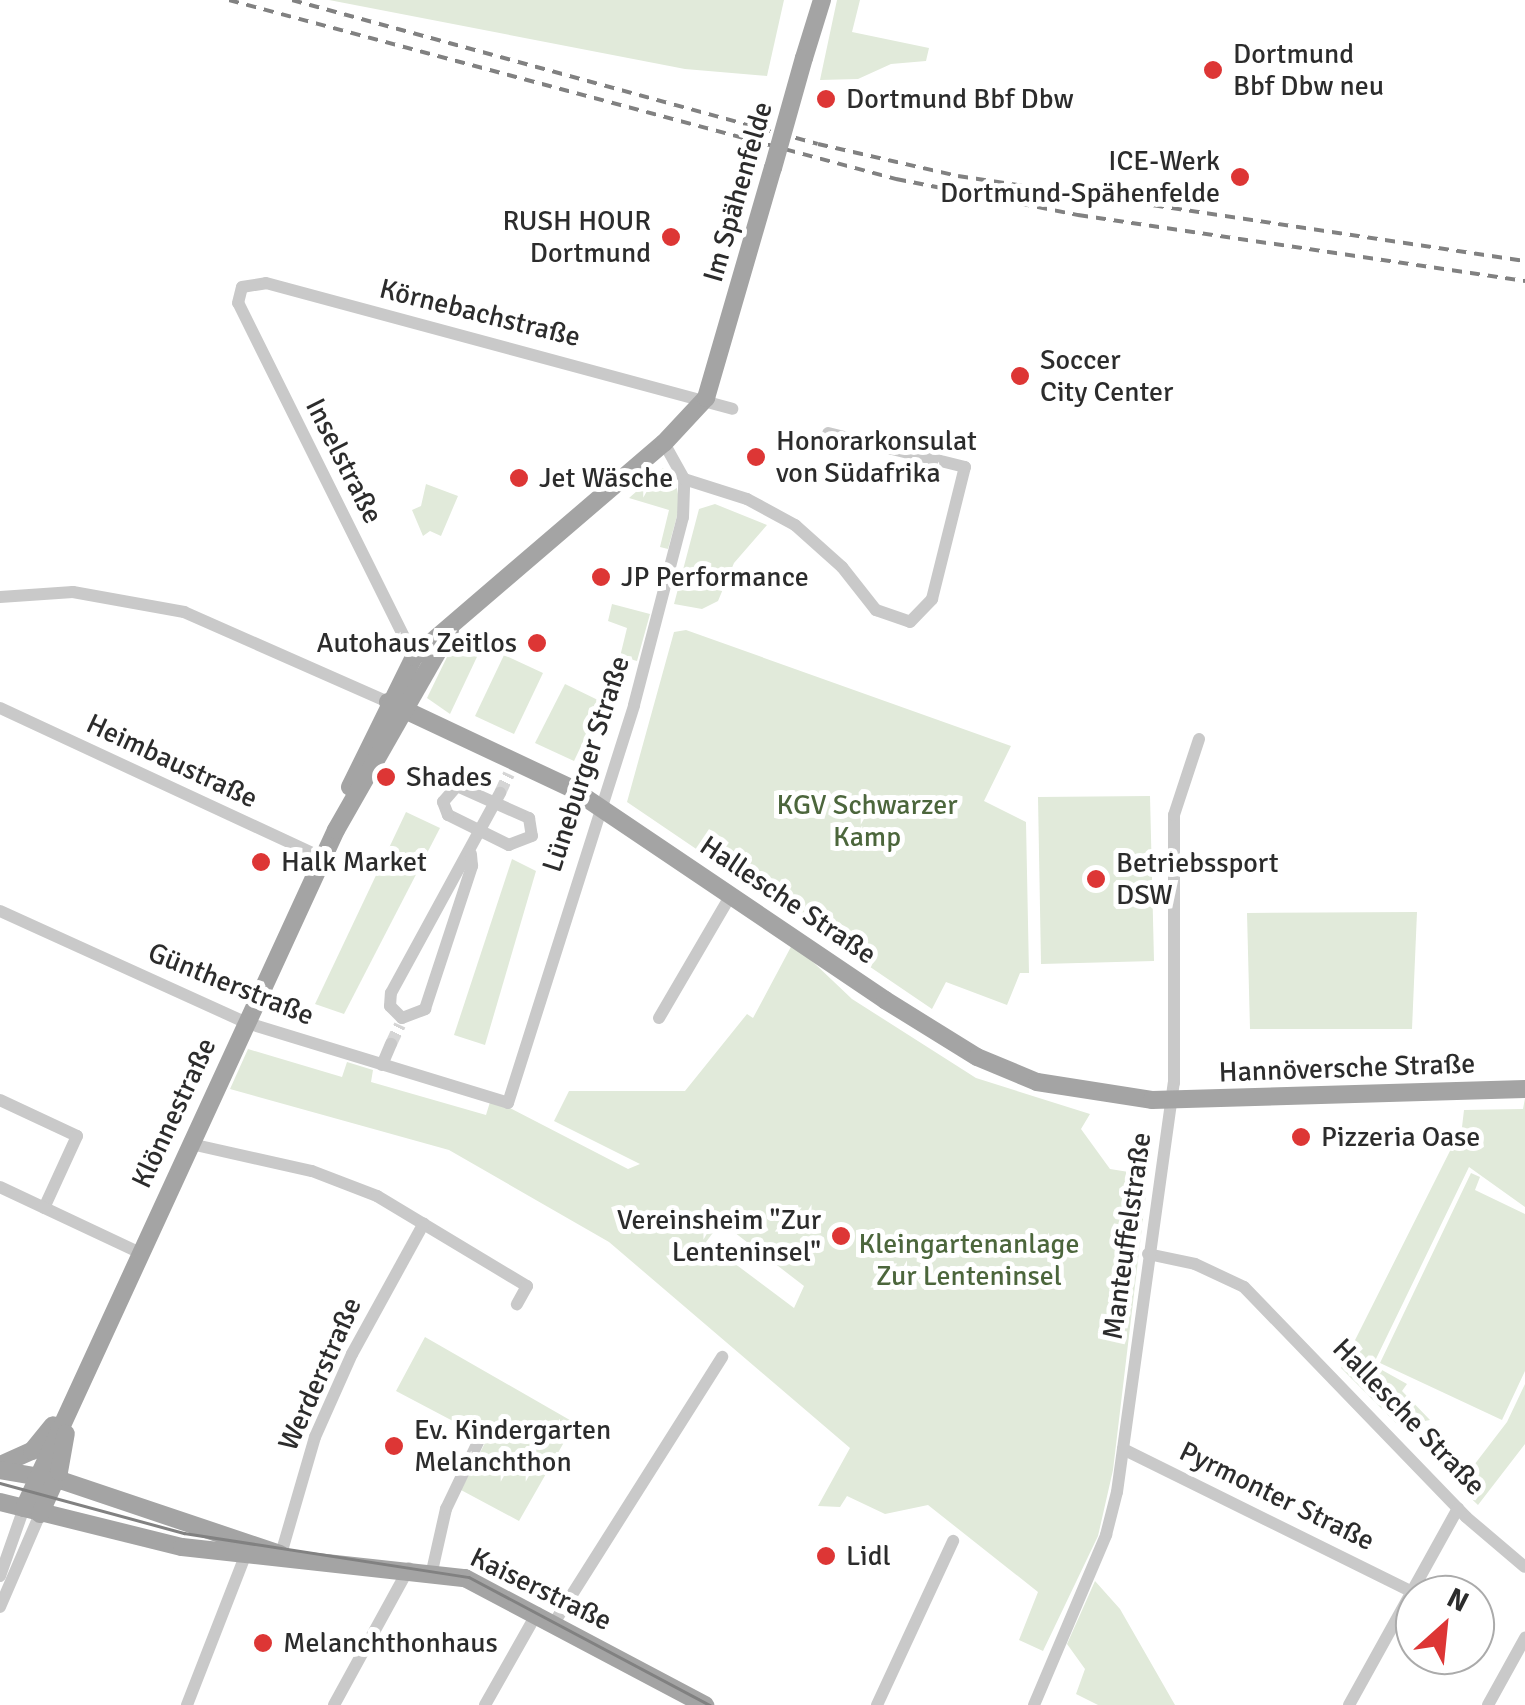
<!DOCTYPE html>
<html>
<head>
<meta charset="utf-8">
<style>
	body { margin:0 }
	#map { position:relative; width:1525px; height:1705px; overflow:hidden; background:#fff; font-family:Signika,sans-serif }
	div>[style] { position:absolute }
	.green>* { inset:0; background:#e1eada }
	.minor-tunnel>* { height:12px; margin-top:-6px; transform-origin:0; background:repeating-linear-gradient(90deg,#d5d5d5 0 12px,transparent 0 18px) }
	.minor>* { height:12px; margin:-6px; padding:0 6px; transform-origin:6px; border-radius:6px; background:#c9c9c9 }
	.major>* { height:18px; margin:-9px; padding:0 9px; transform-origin:9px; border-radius:9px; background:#a4a4a4 }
	.tram>* { height:2.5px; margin:-1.25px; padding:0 1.25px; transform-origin:1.25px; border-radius:1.25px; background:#818181 }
	.rail>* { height:4px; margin-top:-2px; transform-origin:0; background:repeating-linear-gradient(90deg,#818181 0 10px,transparent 0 18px) }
	.major-bridge>* { height:18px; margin:-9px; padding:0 9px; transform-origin:9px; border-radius:9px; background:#a4a4a4 }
	.dots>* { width:28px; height:28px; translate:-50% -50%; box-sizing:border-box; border:5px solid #fff; border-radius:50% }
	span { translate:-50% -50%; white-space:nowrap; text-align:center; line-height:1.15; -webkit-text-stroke:10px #fff; paint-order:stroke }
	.poi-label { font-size:28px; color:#2c2c2c }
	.left { translate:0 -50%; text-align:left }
	.right { translate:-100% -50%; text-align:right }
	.street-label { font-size:28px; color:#2c2c2c }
	.park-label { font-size:28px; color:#4c663c }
	.north { position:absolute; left:1395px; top:1575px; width:100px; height:100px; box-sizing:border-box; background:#fff; border:2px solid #ababab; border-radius:50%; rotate:27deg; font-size:28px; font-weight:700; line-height:40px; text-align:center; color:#2c2c2c }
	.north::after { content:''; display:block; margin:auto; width:35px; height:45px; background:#dd3635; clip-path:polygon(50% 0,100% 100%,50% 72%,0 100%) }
</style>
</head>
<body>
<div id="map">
	<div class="green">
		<div style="clip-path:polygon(329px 0,784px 0,767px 76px,685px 69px)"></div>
		<div style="clip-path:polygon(837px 0,860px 0,852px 32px,929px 48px,926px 61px,891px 64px,858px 79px,820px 80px)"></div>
		<div style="clip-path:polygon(663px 468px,676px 483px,680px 505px,668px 549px,660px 547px,669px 510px,629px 498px)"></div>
		<div style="clip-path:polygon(426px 484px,458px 496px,441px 536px,430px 531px,423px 536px,412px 510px,421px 506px)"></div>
		<div style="clip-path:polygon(715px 504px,767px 525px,734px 563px,718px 601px,702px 609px,674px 604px,699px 509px)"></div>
		<div style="clip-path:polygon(612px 604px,650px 614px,637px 661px,626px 658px,623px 671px,617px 669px,627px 628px,608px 621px)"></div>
		<div style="clip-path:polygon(686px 630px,1011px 746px,984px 801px,1026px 822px,1029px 973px,1020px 973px,1007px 1005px,946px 982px,932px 1009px,627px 802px,674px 632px)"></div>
		<div style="clip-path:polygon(471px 636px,484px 642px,450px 714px,427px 698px,447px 657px)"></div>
		<div style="clip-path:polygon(504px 655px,543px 673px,514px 734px,475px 716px)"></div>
		<div style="clip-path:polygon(565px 684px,602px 702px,574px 761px,535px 743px)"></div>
		<div style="clip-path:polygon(1150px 796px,1154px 961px,1041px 964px,1038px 797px)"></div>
		<div style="clip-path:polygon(406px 812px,440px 828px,344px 1014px,315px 1004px)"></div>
		<div style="clip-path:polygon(512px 859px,536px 871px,485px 1045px,454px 1035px)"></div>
		<div style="clip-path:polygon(1417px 912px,1412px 1029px,1250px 1029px,1247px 913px)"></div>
		<div style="clip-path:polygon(evenodd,793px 943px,852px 999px,976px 1078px,1090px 1114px,1081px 1129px,1110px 1169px,1135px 1173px,1147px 1185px,1113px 1470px,1098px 1536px,1043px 1651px,1019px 1640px,1038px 1592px,928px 1505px,885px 1514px,847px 1496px,840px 1507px,818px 1506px,850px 1448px,609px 1242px,449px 1150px,230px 1089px,248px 1049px,342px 1077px,347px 1062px,373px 1070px,371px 1082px,486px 1115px,490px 1102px,506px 1106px,628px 1169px,640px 1164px,554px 1121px,569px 1091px,685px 1091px,747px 1014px,753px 1018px,793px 943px,721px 1222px,804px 1286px,794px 1308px,706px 1242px,721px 1222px)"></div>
		<div style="clip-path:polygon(1525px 1098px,1525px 1207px,1469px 1167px,1373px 1365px,1407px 1384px,1402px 1391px,1430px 1420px,1399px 1426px,1341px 1368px,1462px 1127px,1464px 1110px,1523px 1109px)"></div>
		<div style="clip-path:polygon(1471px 1173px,1480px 1177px,1475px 1190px,1525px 1214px,1525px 1371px,1502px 1420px,1380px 1363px)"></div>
		<div style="clip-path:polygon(425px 1337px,575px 1423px,519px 1521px,461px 1490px,487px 1439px,396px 1391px)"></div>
		<div style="clip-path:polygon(1525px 1384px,1525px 1444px,1478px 1505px,1458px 1486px,1507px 1422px)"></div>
		<div style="clip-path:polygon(1095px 1581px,1120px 1609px,1175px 1705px,1098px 1705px,1076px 1694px,1085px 1669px,1067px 1644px)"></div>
	</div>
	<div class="minor-tunnel">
		<div style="left:500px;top:793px;width:21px;rotate:-65deg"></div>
		<div style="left:391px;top:1044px;width:21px;rotate:-65deg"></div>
	</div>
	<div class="minor">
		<div style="left:684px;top:479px;width:66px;rotate:17.6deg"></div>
		<div style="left:747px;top:499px;width:55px;rotate:28.4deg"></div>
		<div style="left:795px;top:525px;width:63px;rotate:41.8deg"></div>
		<div style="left:842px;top:567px;width:55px;rotate:51.7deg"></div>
		<div style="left:876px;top:610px;width:36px;rotate:19deg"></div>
		<div style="left:910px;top:622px;width:32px;rotate:-46deg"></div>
		<div style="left:932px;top:599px;width:136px;rotate:-76deg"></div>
		<div style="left:965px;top:467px;width:141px;rotate:-166.1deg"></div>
		<div style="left:0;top:597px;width:73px;rotate:-3.9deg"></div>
		<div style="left:73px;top:592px;width:113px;rotate:10.2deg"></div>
		<div style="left:184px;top:612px;width:223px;rotate:23.8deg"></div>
		<div style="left:414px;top:657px;width:395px;rotate:-116.4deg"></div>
		<div style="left:238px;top:303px;width:16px;rotate:-76deg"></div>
		<div style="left:242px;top:287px;width:24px;rotate:-9deg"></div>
		<div style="left:266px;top:283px;width:483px;rotate:15.1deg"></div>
		<div style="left:0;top:708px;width:356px;rotate:24.9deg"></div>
		<div style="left:457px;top:786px;width:79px;rotate:24deg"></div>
		<div style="left:529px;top:818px;width:18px;rotate:81deg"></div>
		<div style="left:532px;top:836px;width:25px;rotate:159deg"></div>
		<div style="left:509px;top:845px;width:68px;rotate:-153.8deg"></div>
		<div style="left:448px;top:815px;width:14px;rotate:-111deg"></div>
		<div style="left:443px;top:802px;width:21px;rotate:-49deg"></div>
		<div style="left:0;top:911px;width:271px;rotate:24.4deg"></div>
		<div style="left:247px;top:1023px;width:273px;rotate:17deg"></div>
		<div style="left:508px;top:1103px;width:417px;rotate:-72.4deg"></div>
		<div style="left:634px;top:705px;width:194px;rotate:-75.4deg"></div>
		<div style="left:683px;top:517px;width:38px;rotate:-88deg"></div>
		<div style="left:684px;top:479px;width:41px;rotate:-119.1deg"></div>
		<div style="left:402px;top:1018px;width:17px;rotate:-135deg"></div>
		<div style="left:390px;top:1006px;width:13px;rotate:-86deg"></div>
		<div style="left:391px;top:993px;width:228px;rotate:-61.4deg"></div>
		<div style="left:402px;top:1018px;width:25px;rotate:-21deg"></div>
		<div style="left:425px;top:1009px;width:151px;rotate:-71.8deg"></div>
		<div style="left:472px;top:866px;width:12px;rotate:-95deg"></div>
		<div style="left:659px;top:1018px;width:143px;rotate:-59.7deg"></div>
		<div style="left:382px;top:1065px;width:23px;rotate:-67deg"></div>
		<div style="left:0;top:1100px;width:85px;rotate:25.1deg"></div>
		<div style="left:77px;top:1136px;width:79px;rotate:114.6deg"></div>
		<div style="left:191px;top:1144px;width:124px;rotate:12.6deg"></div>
		<div style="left:312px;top:1171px;width:70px;rotate:21deg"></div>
		<div style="left:377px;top:1196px;width:175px;rotate:31deg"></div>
		<div style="left:527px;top:1286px;width:21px;rotate:119deg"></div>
		<div style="left:0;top:1187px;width:153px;rotate:25.2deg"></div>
		<div style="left:1148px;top:1254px;width:48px;rotate:12deg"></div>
		<div style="left:1195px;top:1264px;width:54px;rotate:25.1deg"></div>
		<div style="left:1244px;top:1287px;width:320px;rotate:46deg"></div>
		<div style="left:1466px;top:1517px;width:77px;rotate:40.3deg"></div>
		<div style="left:1123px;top:1449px;width:318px;rotate:26.3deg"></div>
		<div style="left:281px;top:1554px;width:122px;rotate:-73.8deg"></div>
		<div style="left:315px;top:1437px;width:91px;rotate:-66deg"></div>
		<div style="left:352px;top:1354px;width:149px;rotate:-61.2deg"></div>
		<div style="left:432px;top:1571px;width:64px;rotate:-77.3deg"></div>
		<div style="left:446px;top:1509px;width:81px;rotate:-64.4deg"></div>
		<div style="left:0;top:1576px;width:72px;rotate:-70.6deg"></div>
		<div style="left:0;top:1607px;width:101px;rotate:-66.7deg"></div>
		<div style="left:554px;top:1623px;width:315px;rotate:-57.7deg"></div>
		<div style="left:187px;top:1705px;width:160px;rotate:-68.7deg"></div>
		<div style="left:334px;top:1705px;width:156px;rotate:-61.3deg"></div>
		<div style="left:485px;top:1705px;width:106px;rotate:-60.5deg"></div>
		<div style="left:877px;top:1705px;width:181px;rotate:-65.1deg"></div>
		<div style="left:1034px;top:1705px;width:185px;rotate:-67deg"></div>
		<div style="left:1106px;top:1535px;width:44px;rotate:-75.7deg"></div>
		<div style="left:1117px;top:1492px;width:413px;rotate:-82.1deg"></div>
		<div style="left:1174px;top:1083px;width:268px;rotate:-90deg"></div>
		<div style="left:1174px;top:815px;width:80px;rotate:-71.8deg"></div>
		<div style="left:1349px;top:1705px;width:225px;rotate:-61deg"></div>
		<div style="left:1488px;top:1705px;width:77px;rotate:-61.1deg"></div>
	</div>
	<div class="major">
		<div style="left:804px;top:58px;width:61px;rotate:-72.8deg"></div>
		<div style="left:388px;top:702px;width:202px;rotate:25.2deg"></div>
		<div style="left:571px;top:788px;width:379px;rotate:34deg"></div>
		<div style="left:885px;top:1000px;width:108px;rotate:31.8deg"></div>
		<div style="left:977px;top:1057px;width:65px;rotate:22.6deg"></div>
		<div style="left:1037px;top:1082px;width:116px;rotate:8.9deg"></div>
		<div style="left:1152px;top:1100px;width:373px;rotate:-1.7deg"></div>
		<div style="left:350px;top:787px;width:145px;rotate:-63.8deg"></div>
		<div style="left:414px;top:657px;width:329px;rotate:-40.6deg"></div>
		<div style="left:664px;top:443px;width:62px;rotate:-47deg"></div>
		<div style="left:706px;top:398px;width:240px;rotate:-73.8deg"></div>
		<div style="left:0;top:1465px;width:35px;rotate:-24deg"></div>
		<div style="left:32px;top:1451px;width:33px;rotate:-51deg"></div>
		<div style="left:0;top:1470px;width:64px;rotate:9.9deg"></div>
		<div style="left:63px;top:1481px;width:229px;rotate:18.6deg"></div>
		<div style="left:0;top:1502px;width:187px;rotate:13.9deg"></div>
		<div style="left:182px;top:1547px;width:285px;rotate:6.3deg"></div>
		<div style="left:465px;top:1578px;width:272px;rotate:27.9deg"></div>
		<div style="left:24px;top:1508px;width:746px;rotate:-65.29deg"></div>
		<div style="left:336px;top:830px;width:230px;rotate:-60.3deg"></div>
		<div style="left:40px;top:1514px;width:46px;rotate:-65.7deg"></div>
		<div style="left:59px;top:1472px;width:39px;rotate:-80deg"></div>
	</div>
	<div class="tram">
		<div style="left:0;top:1483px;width:191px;rotate:15.2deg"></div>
		<div style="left:184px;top:1533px;width:288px;rotate:8.8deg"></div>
		<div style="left:469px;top:1577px;width:273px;rotate:28deg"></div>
	</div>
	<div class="rail">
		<div style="left:229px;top:0;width:691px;rotate:15.02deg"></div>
		<div style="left:896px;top:179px;width:186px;rotate:11.2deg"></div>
		<div style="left:1078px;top:215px;width:452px;rotate:8.4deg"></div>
		<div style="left:292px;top:0;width:545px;rotate:15.31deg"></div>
		<div style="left:818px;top:144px;width:144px;rotate:12.9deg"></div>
		<div style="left:958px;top:176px;width:573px;rotate:8.53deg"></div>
	</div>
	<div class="major-bridge">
		<div style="left:773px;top:168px;width:114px;rotate:-74.3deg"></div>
	</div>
	<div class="dots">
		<div style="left:1213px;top:70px;background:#dd3635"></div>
		<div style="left:826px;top:99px;background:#dd3635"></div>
		<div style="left:1240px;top:177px;background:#dd3635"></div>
		<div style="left:671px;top:237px;background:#dd3635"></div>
		<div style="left:1020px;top:376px;background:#dd3635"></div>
		<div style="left:756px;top:457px;background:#dd3635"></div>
		<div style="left:519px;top:478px;background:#dd3635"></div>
		<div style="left:601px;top:577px;background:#dd3635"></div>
		<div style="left:537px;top:643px;background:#dd3635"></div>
		<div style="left:386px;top:777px;background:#dd3635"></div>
		<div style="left:261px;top:862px;background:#dd3635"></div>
		<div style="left:1096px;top:879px;background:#dd3635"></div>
		<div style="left:1301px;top:1137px;background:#dd3635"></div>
		<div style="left:841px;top:1236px;background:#dd3635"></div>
		<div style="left:394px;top:1446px;background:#dd3635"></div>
		<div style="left:826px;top:1556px;background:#dd3635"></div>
		<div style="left:263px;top:1643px;background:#dd3635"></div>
	</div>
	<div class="poi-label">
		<span class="left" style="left:1233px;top:70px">Dortmund<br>Bbf Dbw neu</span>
		<span class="left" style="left:846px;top:99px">Dortmund Bbf Dbw</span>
		<span class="right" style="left:1220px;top:177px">ICE-Werk<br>Dortmund-Spähenfelde</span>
		<span class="right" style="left:651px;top:237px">RUSH HOUR<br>Dortmund</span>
		<span class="left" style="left:1040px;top:376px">Soccer<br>City Center</span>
		<span class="left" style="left:776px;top:457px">Honorarkonsulat<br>von Südafrika</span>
		<span class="left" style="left:539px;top:478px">Jet Wäsche</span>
		<span class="left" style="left:621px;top:577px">JP Performance</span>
		<span class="right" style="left:517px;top:643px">Autohaus Zeitlos</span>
		<span class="left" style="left:406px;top:777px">Shades</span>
		<span class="left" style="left:281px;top:862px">Halk Market</span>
		<span class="left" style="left:1116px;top:879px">Betriebssport<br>DSW</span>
		<span class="left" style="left:1321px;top:1137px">Pizzeria Oase</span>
		<span class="right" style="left:821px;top:1236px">Vereinsheim "Zur<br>Lenteninsel"</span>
		<span class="left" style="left:414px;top:1446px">Ev. Kindergarten<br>Melanchthon</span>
		<span class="left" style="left:846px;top:1556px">Lidl</span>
		<span class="left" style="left:283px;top:1643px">Melanchthonhaus</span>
	</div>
	<div class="street-label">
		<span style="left:738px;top:192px;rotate:-74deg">Im Spähenfelde</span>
		<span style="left:480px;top:313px;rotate:14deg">Körnebachstraße</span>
		<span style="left:344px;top:461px;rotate:63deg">Inselstraße</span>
		<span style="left:172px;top:761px;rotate:25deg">Heimbaustraße</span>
		<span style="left:586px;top:764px;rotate:-72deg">Lüneburger Straße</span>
		<span style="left:788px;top:900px;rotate:34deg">Hallesche Straße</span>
		<span style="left:231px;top:984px;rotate:22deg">Güntherstraße</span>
		<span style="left:1347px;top:1068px;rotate:-2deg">Hannöversche Straße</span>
		<span style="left:174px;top:1113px;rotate:-65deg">Klönnestraße</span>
		<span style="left:1127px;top:1236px;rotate:-82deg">Manteuffelstraße</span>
		<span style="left:320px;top:1374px;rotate:-66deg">Werderstraße</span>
		<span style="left:1409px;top:1417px;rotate:46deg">Hallesche Straße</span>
		<span style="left:1277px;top:1496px;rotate:26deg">Pyrmonter Straße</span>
		<span style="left:541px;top:1589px;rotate:26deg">Kaiserstraße</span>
	</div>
	<div class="park-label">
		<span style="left:867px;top:821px">KGV Schwarzer<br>Kamp</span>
		<span style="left:969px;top:1260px">Kleingartenanlage<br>Zur Lenteninsel</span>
	</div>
	<div class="north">N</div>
</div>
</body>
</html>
